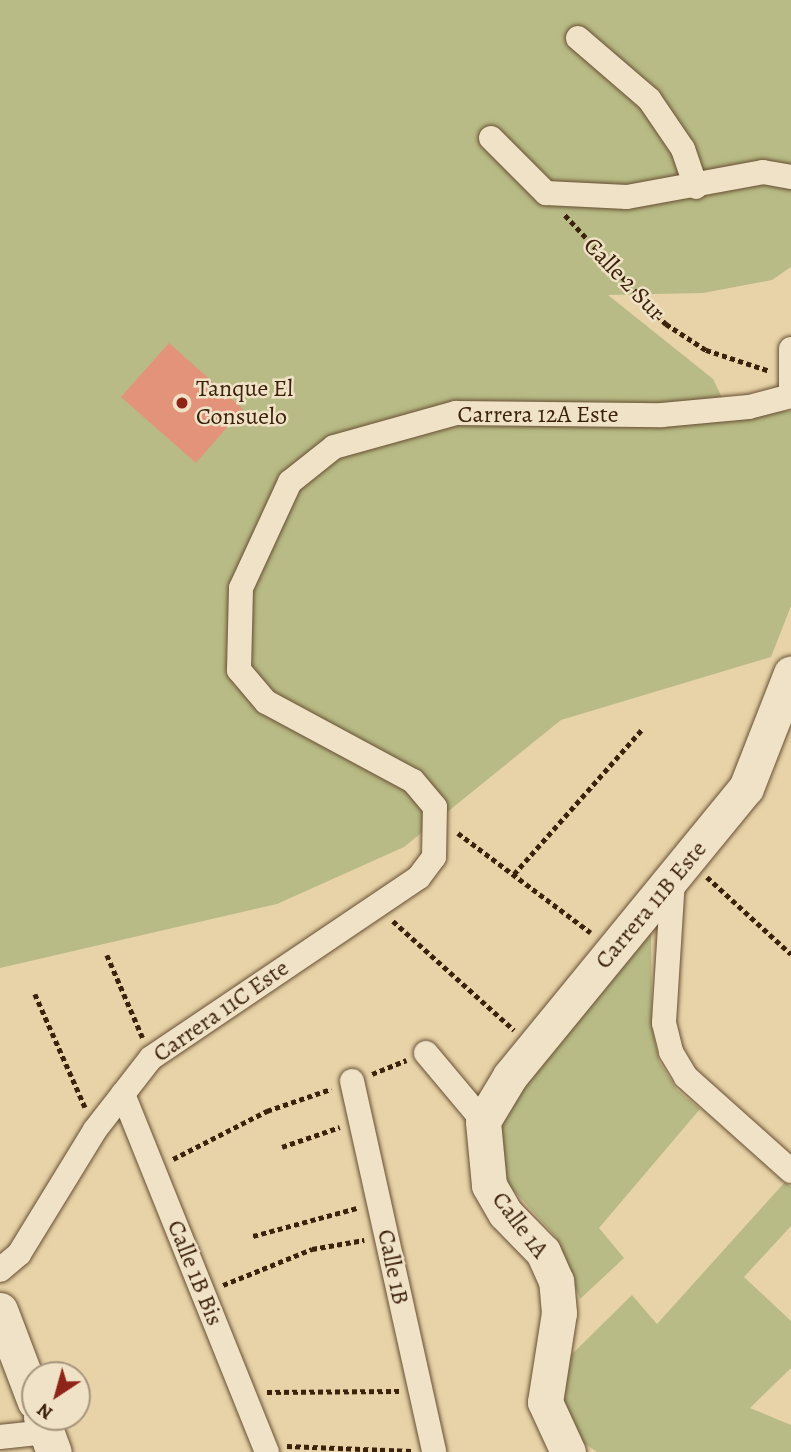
<!DOCTYPE html>
<html>
<head>
<meta charset="utf-8">
<style>
	body { margin:0 }
	#map { position:relative; width:791px; height:1452px; overflow:hidden; background:#e7d3a7; font-family:Alegreya,serif }
	div>[style] { position:absolute }
	.green>* { inset:0; background:#b8bb85 }
	.building>* { inset:0; background:#e2937a }
	.path>* { height:4.5px; margin-top:-2.25px; transform-origin:0; background:repeating-linear-gradient(90deg,#3c210c 0 5px,transparent 0 8.5px) }
	.roads { filter:drop-shadow(0 0 2px #674e33) drop-shadow(0 0 2px #674e33) }
	.street>* { height:24px; margin:-12px; padding:0 12px; transform-origin:12px; border-radius:12px; background:#efe2c6 }
	.secondary>* { height:35px; margin:-17.5px; padding:0 17.5px; transform-origin:17.5px; border-radius:17.5px; background:#efe2c6 }
	.dots>* { width:19px; height:19px; translate:-50% -50%; box-sizing:border-box; border:4px solid #efe2c6; border-radius:50% }
	span { translate:-50% -50%; white-space:nowrap; text-align:center; line-height:1.15; -webkit-text-stroke:5px #efe2c6; paint-order:stroke }
	.street-label { font-size:24px; color:#3c210c }
	.poi-label { font-size:24px; color:#3c210c }
	.left { translate:0 -50%; text-align:left }
	.north { position:absolute; left:21px; top:1361px; width:70px; height:70px; box-sizing:border-box; background:#efe2c6; border:2px solid #a7957c; border-radius:50%; rotate:216deg; font-size:19px; font-weight:700; line-height:28px; text-align:center; color:#3c210c }
	.north::after { content:''; display:block; margin:auto; width:24px; height:32px; background:#8f2418; clip-path:polygon(50% 0,100% 100%,50% 72%,0 100%) }
</style>
</head>
<body>
<div id="map">
	<div class="green">
		<div style="clip-path:polygon(0 0,791px 0,791px 267px,772px 280px,703px 293px,608px 295px,713px 379px,730px 414px,791px 411px,791px 606px,771px 657px,561px 720px,404px 847px,277px 904px,0 968px)"></div>
		<div style="clip-path:polygon(651px 930px,652px 1027px,659px 1061px,677px 1090px,700px 1109px,599px 1228px,624px 1258px,580px 1299px,556px 1237px,506px 1182px,496px 1122px)"></div>
		<div style="clip-path:polygon(785px 1182px,791px 1187px,791px 1226px,744px 1277px,791px 1321px,791px 1368px,750px 1408px,791px 1425px,791px 1452px,597px 1452px,576px 1438px,560px 1412px,561px 1365px,632px 1295px,657px 1324px)"></div>
	</div>
	<div class="building">
		<div style="clip-path:polygon(169px 343px,243px 409px,196px 463px,121px 397px)"></div>
	</div>
	<div class="path">
		<div style="left:565px;top:215px;width:149px;rotate:47.2deg"></div>
		<div style="left:666px;top:324px;width:48px;rotate:33deg"></div>
		<div style="left:706px;top:350px;width:67px;rotate:18.2deg"></div>
		<div style="left:458px;top:833px;width:166px;rotate:36.9deg"></div>
		<div style="left:514px;top:874px;width:195px;rotate:-48.5deg"></div>
		<div style="left:707px;top:877px;width:114px;rotate:42.5deg"></div>
		<div style="left:393px;top:921px;width:163px;rotate:42deg"></div>
		<div style="left:107px;top:955px;width:90px;rotate:66.6deg"></div>
		<div style="left:35px;top:994px;width:124px;rotate:66.1deg"></div>
		<div style="left:372px;top:1074px;width:37px;rotate:-22deg"></div>
		<div style="left:282px;top:1147px;width:61px;rotate:-19deg"></div>
		<div style="left:173px;top:1159px;width:106px;rotate:-27.1deg"></div>
		<div style="left:267px;top:1111px;width:68px;rotate:-19deg"></div>
		<div style="left:253px;top:1236px;width:108px;rotate:-15.1deg"></div>
		<div style="left:223px;top:1285px;width:96px;rotate:-22deg"></div>
		<div style="left:312px;top:1249px;width:53px;rotate:-9.8deg"></div>
		<div style="left:267px;top:1392px;width:132px;rotate:-0.4deg"></div>
		<div style="left:287px;top:1446px;width:125px;rotate:2.3deg"></div>
	</div>
	<div class="roads">
		<div class="street">
			<div style="left:578px;top:38px;width:94px;rotate:40.7deg"></div>
			<div style="left:649px;top:99px;width:60px;rotate:55.8deg"></div>
			<div style="left:683px;top:149px;width:40px;rotate:71.1deg"></div>
			<div style="left:491px;top:138px;width:78px;rotate:45deg"></div>
			<div style="left:546px;top:193px;width:81px;rotate:2.8deg"></div>
			<div style="left:627px;top:197px;width:138px;rotate:-10.4deg"></div>
			<div style="left:763px;top:172px;width:28px;rotate:10deg"></div>
			<div style="left:791px;top:349px;width:45px;rotate:90deg"></div>
			<div style="left:673px;top:879px;width:144px;rotate:93.6deg"></div>
			<div style="left:664px;top:1023px;width:30px;rotate:76deg"></div>
			<div style="left:671px;top:1052px;width:29px;rotate:59deg"></div>
			<div style="left:686px;top:1077px;width:141px;rotate:41.8deg"></div>
			<div style="left:426px;top:1053px;width:89px;rotate:50deg"></div>
			<div style="left:352px;top:1081px;width:380px;rotate:77.5deg"></div>
			<div style="left:123px;top:1094px;width:386px;rotate:68.1deg"></div>
			<div style="left:0;top:1270px;width:25px;rotate:-40deg"></div>
			<div style="left:19px;top:1254px;width:145px;rotate:-58.5deg"></div>
			<div style="left:95px;top:1130px;width:91px;rotate:-52.1deg"></div>
			<div style="left:151px;top:1058px;width:323px;rotate:-34deg"></div>
			<div style="left:419px;top:877px;width:25px;rotate:-53deg"></div>
			<div style="left:434px;top:857px;width:50px;rotate:-88.9deg"></div>
			<div style="left:435px;top:807px;width:34px;rotate:-130deg"></div>
			<div style="left:413px;top:781px;width:167px;rotate:-151.7deg"></div>
			<div style="left:266px;top:702px;width:42px;rotate:-130.2deg"></div>
			<div style="left:239px;top:670px;width:82px;rotate:-88.6deg"></div>
			<div style="left:241px;top:588px;width:117px;rotate:-65.2deg"></div>
			<div style="left:290px;top:482px;width:56px;rotate:-38.5deg"></div>
			<div style="left:334px;top:447px;width:127px;rotate:-15.6deg"></div>
			<div style="left:456px;top:413px;width:206px;rotate:0.6deg"></div>
			<div style="left:662px;top:415px;width:87px;rotate:-5.3deg"></div>
			<div style="left:749px;top:407px;width:43px;rotate:-14.7deg"></div>
			<div style="left:0;top:1437px;width:47px;rotate:-6.1deg"></div>
		</div>
		<div class="secondary">
			<div style="left:0;top:1310px;width:98px;rotate:69.2deg"></div>
			<div style="left:41px;top:1417px;width:37px;rotate:70deg"></div>
			<div style="left:568px;top:1452px;width:55px;rotate:-114.7deg"></div>
			<div style="left:545px;top:1402px;width:90px;rotate:-81.1deg"></div>
			<div style="left:559px;top:1313px;width:32px;rotate:-95deg"></div>
			<div style="left:556px;top:1281px;width:32px;rotate:-114deg"></div>
			<div style="left:543px;top:1252px;width:54px;rotate:-134.3deg"></div>
			<div style="left:505px;top:1213px;width:32px;rotate:-120deg"></div>
			<div style="left:489px;top:1185px;width:64px;rotate:-95.4deg"></div>
			<div style="left:483px;top:1121px;width:52px;rotate:-59deg"></div>
			<div style="left:510px;top:1076px;width:372px;rotate:-50.7deg"></div>
			<div style="left:746px;top:788px;width:123px;rotate:-68.6deg"></div>
		</div>
	</div>
	<div class="dots">
		<div style="left:182px;top:403px;background:#8f2418"></div>
	</div>
	<div class="street-label">
		<span style="left:624px;top:279px;rotate:46deg">Calle 2 Sur</span>
		<span style="left:538px;top:415px">Carrera 12A Este</span>
		<span style="left:651px;top:905px;rotate:-50deg">Carrera 11B Este</span>
		<span style="left:221px;top:1011px;rotate:-35deg">Carrera 11C Este</span>
		<span style="left:520px;top:1225px;rotate:53deg">Calle 1A</span>
		<span style="left:393px;top:1267px;rotate:78deg">Calle 1B</span>
		<span style="left:195px;top:1273px;rotate:68deg">Calle 1B Bis</span>
	</div>
	<div class="poi-label">
		<span class="left" style="left:196px;top:403px">Tanque El<br>Consuelo</span>
	</div>
	<div class="north">N</div>
</div>
</body>
</html>
